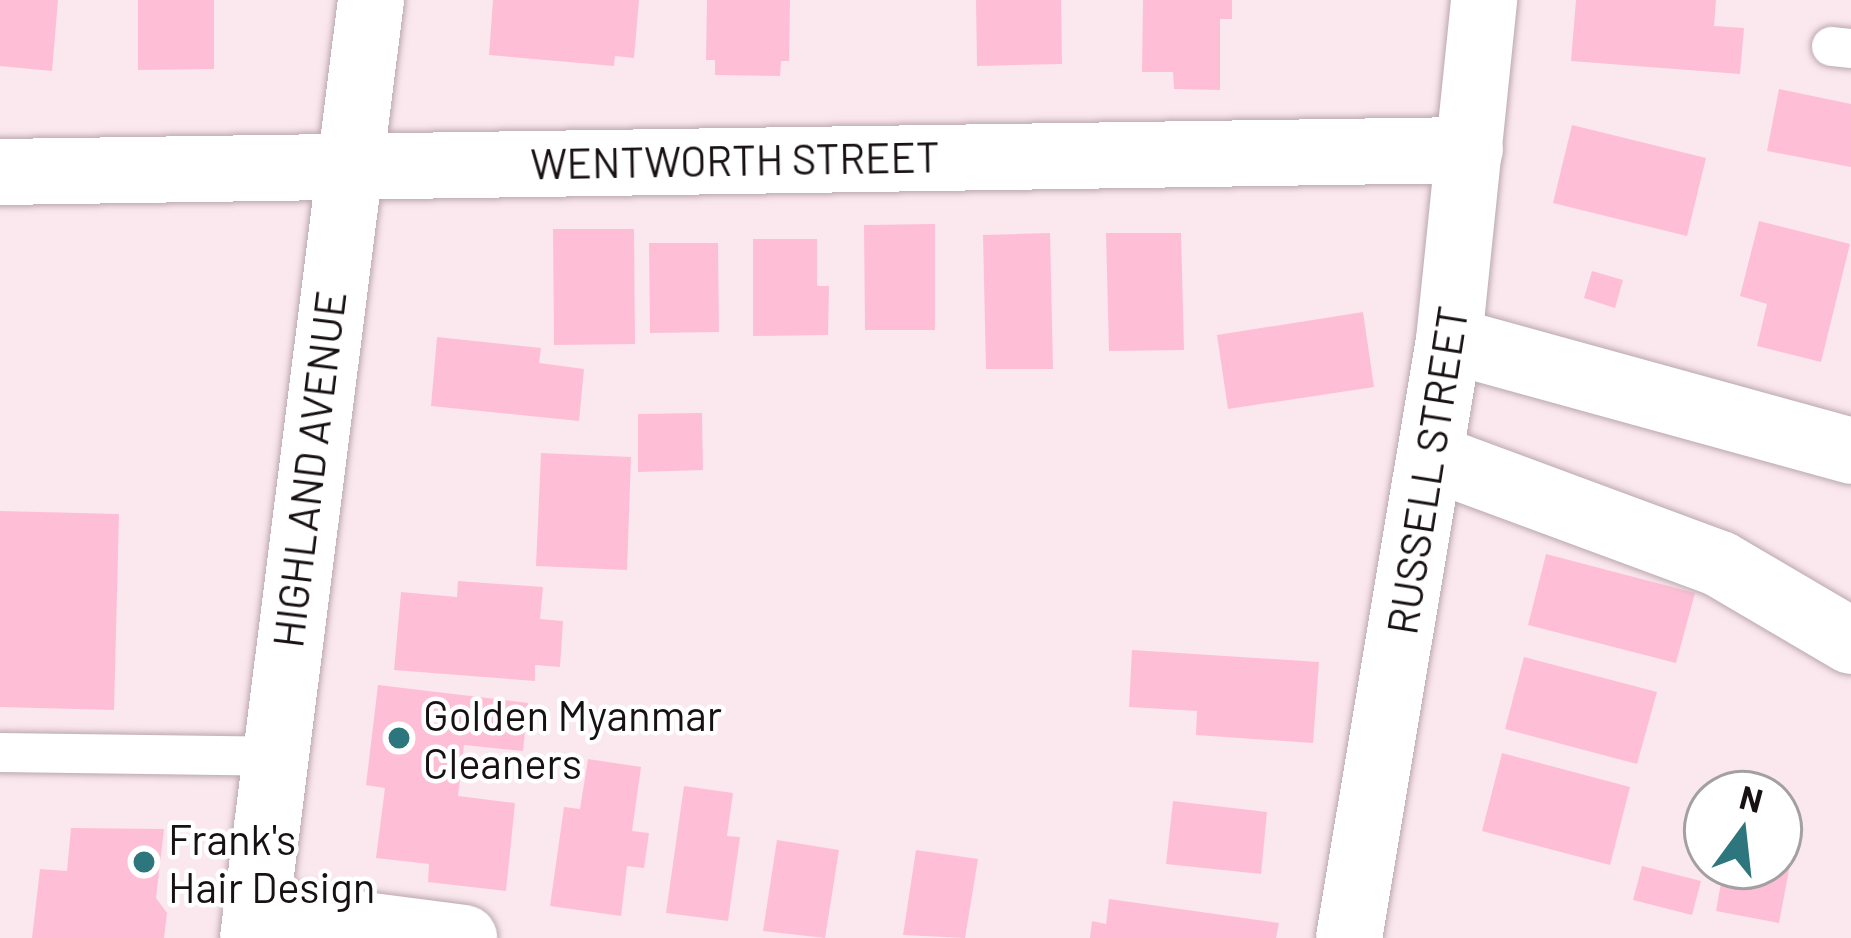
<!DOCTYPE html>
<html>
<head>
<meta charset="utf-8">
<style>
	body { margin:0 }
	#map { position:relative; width:1851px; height:938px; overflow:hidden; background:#fbe7ee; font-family:Barlow,sans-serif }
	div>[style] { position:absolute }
	.building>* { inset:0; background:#febfd6 }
	.roads { filter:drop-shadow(0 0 3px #baa8ae) drop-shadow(0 0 3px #baa8ae) }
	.service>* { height:39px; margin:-19.5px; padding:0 19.5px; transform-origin:19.5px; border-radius:19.5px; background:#fff }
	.minor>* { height:66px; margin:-33px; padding:0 33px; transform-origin:33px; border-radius:33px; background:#fff }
	.secondary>* { height:66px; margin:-33px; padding:0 33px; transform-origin:33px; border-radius:33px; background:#fff }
	.dots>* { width:33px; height:33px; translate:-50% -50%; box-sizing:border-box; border:6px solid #fff; border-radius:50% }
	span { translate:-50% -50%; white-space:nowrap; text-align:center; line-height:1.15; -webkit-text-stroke:9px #fff; paint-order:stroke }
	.street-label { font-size:42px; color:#181114 }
	.poi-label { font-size:42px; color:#181114 }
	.left { translate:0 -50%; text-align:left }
	.north { position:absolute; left:1683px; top:770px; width:120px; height:120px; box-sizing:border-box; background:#fff; border:3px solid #a3a0a1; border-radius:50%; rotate:15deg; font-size:33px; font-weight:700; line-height:48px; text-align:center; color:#181114 }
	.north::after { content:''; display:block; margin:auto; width:42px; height:54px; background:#2d767e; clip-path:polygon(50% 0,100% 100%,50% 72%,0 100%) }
</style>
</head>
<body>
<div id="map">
	<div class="building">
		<div style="clip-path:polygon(0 0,58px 0,52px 71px,0 66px)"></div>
		<div style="clip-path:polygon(138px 0,214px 0,214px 69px,138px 70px)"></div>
		<div style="clip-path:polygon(493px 0,639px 0,634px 58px,615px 56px,614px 66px,489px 55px)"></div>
		<div style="clip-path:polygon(707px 0,790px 0,789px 61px,781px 61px,780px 76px,715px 75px,715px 60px,706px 60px)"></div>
		<div style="clip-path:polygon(976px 0,1061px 0,1062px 64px,977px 66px)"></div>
		<div style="clip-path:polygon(1143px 0,1232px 0,1232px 19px,1220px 19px,1220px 90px,1174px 89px,1173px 72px,1142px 72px)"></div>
		<div style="clip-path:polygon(1576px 0,1716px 0,1714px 26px,1744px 28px,1740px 74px,1571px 61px)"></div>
		<div style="clip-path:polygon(1779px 89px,1851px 104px,1851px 167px,1767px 151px)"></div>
		<div style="clip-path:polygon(1572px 125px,1706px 158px,1687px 236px,1553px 203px)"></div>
		<div style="clip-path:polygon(1759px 221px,1850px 244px,1821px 362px,1757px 346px,1767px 304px,1740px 296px)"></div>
		<div style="clip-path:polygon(935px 224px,935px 330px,865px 330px,864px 225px)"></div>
		<div style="clip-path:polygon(553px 229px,634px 229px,635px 344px,554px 345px)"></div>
		<div style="clip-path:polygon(1050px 233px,1053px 369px,986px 369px,983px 235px)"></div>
		<div style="clip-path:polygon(1106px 233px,1181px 233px,1184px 350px,1109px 351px)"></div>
		<div style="clip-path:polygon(753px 239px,817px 239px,817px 286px,829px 286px,828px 335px,753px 336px)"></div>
		<div style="clip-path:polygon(649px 243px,718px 243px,719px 332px,650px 333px)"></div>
		<div style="clip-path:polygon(1592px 271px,1623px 280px,1615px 308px,1584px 298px)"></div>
		<div style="clip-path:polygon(1363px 312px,1374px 387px,1228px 409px,1217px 335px)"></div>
		<div style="clip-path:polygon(437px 337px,541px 348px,539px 363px,584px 369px,579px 421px,431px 406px)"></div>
		<div style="clip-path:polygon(702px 413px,703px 470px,638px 472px,638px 414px)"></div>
		<div style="clip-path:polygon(541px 453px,631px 457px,627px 570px,536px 566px)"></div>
		<div style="clip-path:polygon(0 511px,119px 514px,114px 710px,0 707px)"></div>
		<div style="clip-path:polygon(1546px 554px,1695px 593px,1676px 663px,1528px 625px)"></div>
		<div style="clip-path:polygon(458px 581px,543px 587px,540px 619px,563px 621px,560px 667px,535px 665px,535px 681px,394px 670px,401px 592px,457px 597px)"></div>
		<div style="clip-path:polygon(1132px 650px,1319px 662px,1313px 743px,1196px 735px,1197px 711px,1129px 707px)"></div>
		<div style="clip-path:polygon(1524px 657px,1657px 692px,1637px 764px,1505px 729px)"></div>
		<div style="clip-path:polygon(378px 685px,528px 703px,523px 751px,464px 745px,458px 796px,515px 803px,506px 891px,428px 882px,429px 864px,376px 858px,385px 788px,366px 785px)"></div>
		<div style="clip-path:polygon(1502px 753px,1630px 787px,1610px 865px,1482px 831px)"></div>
		<div style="clip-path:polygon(588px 759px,641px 767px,632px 831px,649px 833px,644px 868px,627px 866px,621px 916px,550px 906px,564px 807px,580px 809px)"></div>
		<div style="clip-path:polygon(684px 786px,733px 793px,727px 836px,740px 837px,728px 921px,666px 913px)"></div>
		<div style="clip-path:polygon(1173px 801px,1267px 812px,1261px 874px,1166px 864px)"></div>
		<div style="clip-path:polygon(71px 828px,164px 829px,156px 898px,167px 913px,164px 938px,32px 938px,40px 869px,67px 871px)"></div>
		<div style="clip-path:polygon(777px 840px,839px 850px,825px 938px,763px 931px)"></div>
		<div style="clip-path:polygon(916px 850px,978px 859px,965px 938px,903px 935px)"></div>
		<div style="clip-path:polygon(1779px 857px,1791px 859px,1779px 923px,1716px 911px,1724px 866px,1779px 866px)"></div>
		<div style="clip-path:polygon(1642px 866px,1701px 881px,1692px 915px,1633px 900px)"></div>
		<div style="clip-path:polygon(1109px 899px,1279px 923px,1276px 938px,1090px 938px,1092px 921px,1106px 924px)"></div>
	</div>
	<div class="roads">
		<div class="service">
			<div style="left:1831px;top:46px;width:20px;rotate:6deg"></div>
			<div style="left:0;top:752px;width:273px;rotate:0.8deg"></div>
		</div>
		<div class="minor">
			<div style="left:0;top:172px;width:1470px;rotate:-0.86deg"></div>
			<div style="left:1449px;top:340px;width:417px;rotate:15.4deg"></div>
			<div style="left:1431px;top:457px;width:308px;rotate:20.3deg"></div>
			<div style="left:1720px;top:564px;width:152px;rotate:30.4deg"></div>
			<div style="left:256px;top:911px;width:210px;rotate:7.4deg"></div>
			<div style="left:1349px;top:938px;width:606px;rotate:-80.51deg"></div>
			<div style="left:1449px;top:340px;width:342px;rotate:-84.1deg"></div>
		</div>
		<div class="secondary">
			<div style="left:253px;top:938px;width:945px;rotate:-82.83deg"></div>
		</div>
	</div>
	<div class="dots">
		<div style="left:399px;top:738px;background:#2d767e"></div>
		<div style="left:144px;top:862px;background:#2d767e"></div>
	</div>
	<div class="street-label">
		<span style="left:735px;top:159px;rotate:-1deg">WENTWORTH STREET</span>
		<span style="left:308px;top:469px;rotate:-83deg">HIGHLAND AVENUE</span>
		<span style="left:1426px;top:470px;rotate:-81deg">RUSSELL STREET</span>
	</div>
	<div class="poi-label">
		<span class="left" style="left:423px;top:738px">Golden Myanmar<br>Cleaners</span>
		<span class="left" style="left:168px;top:862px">Frank's<br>Hair Design</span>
	</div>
	<div class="north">N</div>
</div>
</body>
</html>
